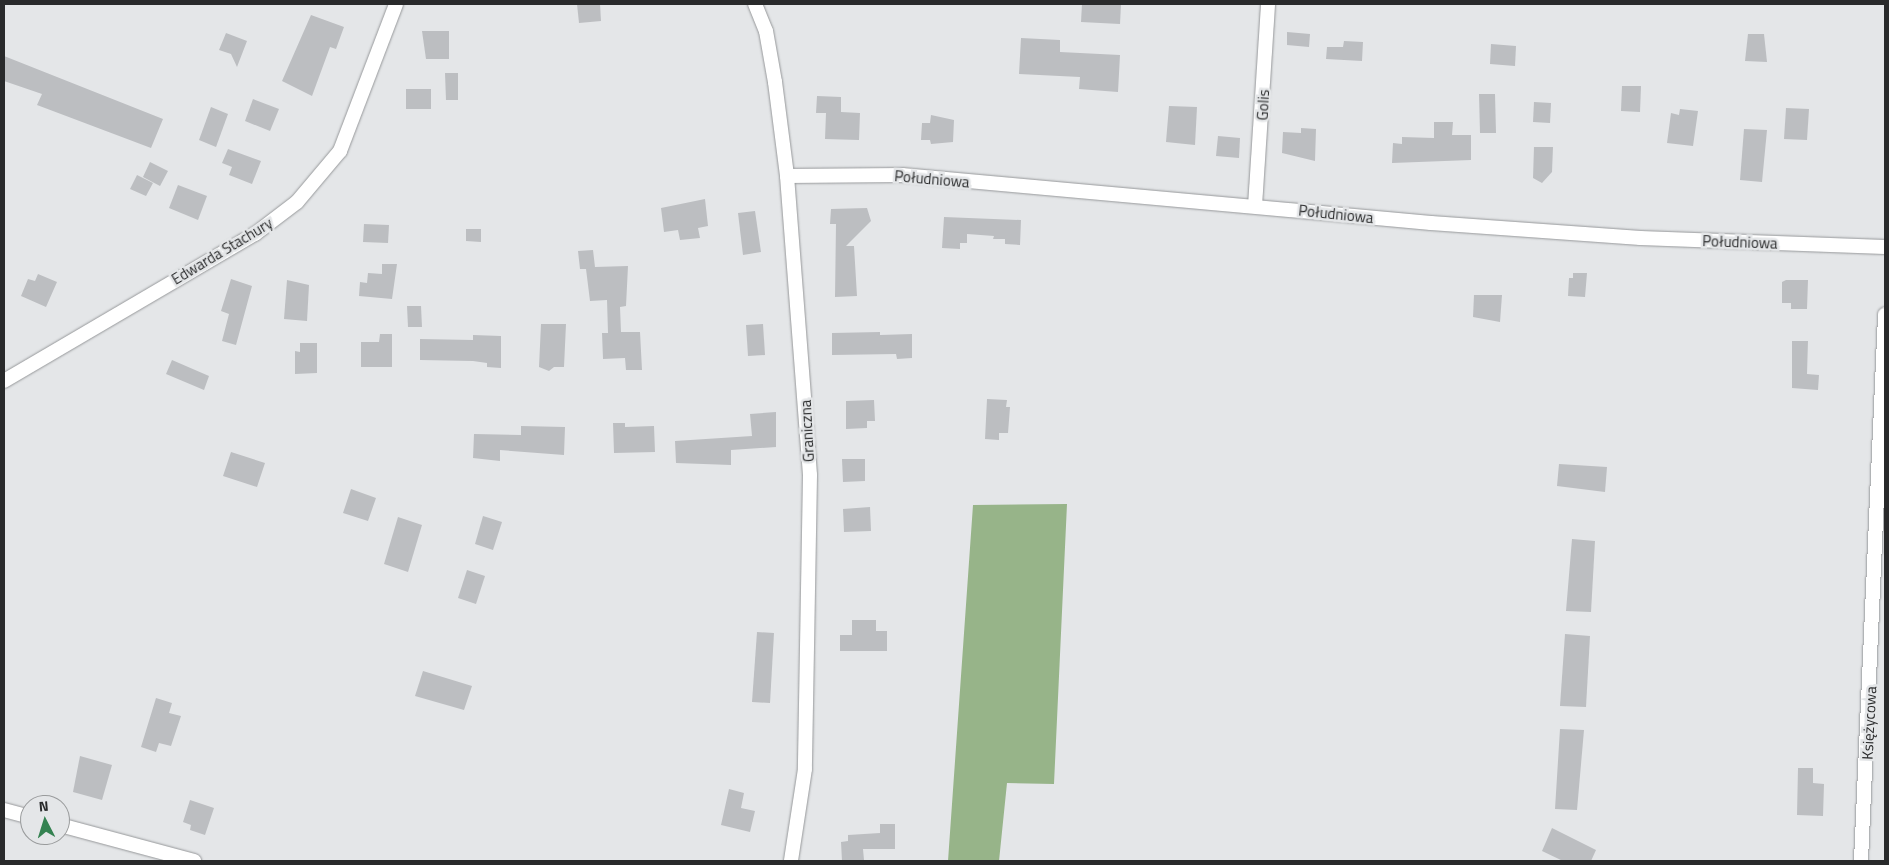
<!DOCTYPE html>
<html>
<head>
<meta charset="utf-8">
<style>
	body { margin:0 }
	#map { position:relative; width:1889px; height:865px; overflow:hidden; background:#e4e6e8; font-family:"Titillium Web",sans-serif }
	div>[style] { position:absolute }
	.forest>* { inset:0; background:#97b489 }
	.building>* { inset:0; background:#bcbec1 }
	.roads { filter:drop-shadow(0 0 1px #96989a) drop-shadow(0 0 1px #96989a) }
	.street>* { height:14px; margin:-7px; padding:0 7px; transform-origin:7px; border-radius:7px; background:#fff }
	span { translate:-50% -50%; white-space:nowrap; text-align:center; line-height:1.15; -webkit-text-stroke:5px #e4e6e8; paint-order:stroke }
	.street-label { font-size:15px; color:#292a2b }
	.frame { position:absolute; inset:0; border:5px solid #292a2b; pointer-events:none }
	.north { position:absolute; left:20px; top:795px; width:50px; height:50px; box-sizing:border-box; background:#e4e6e8; border:1px solid #999b9c; border-radius:50%; rotate:355deg; font-size:14px; font-weight:700; line-height:20px; text-align:center; color:#292a2b }
	.north::after { content:''; display:block; margin:auto; width:18px; height:22px; background:#348251; clip-path:polygon(50% 0,100% 100%,50% 72%,0 100%) }
</style>
</head>
<body>
<div id="map">
	<div class="forest">
		<div style="clip-path:polygon(1067px 504px,1054px 784px,1007px 783px,999px 861px,948px 861px,973px 505px)"></div>
	</div>
	<div class="building">
		<div style="clip-path:polygon(577px 4px,600px 4px,601px 21px,579px 23px)"></div>
		<div style="clip-path:polygon(1082px 4px,1121px 4px,1120px 24px,1081px 22px)"></div>
		<div style="clip-path:polygon(311px 15px,344px 27px,336px 49px,330px 47px,312px 96px,282px 81px)"></div>
		<div style="clip-path:polygon(422px 31px,449px 31px,449px 59px,426px 59px)"></div>
		<div style="clip-path:polygon(1287px 32px,1310px 34px,1309px 47px,1287px 45px)"></div>
		<div style="clip-path:polygon(226px 33px,247px 41px,237px 67px,231px 54px,219px 50px)"></div>
		<div style="clip-path:polygon(1748px 34px,1764px 34px,1767px 62px,1745px 61px)"></div>
		<div style="clip-path:polygon(1021px 38px,1060px 40px,1060px 52px,1120px 55px,1118px 92px,1079px 89px,1080px 77px,1019px 74px)"></div>
		<div style="clip-path:polygon(1344px 41px,1363px 42px,1362px 61px,1326px 59px,1327px 47px,1343px 47px)"></div>
		<div style="clip-path:polygon(1491px 44px,1516px 46px,1515px 66px,1490px 64px)"></div>
		<div style="clip-path:polygon(4px 56px,163px 119px,151px 148px,37px 105px,42px 94px,4px 81px)"></div>
		<div style="clip-path:polygon(445px 73px,458px 73px,458px 100px,446px 100px)"></div>
		<div style="clip-path:polygon(1622px 86px,1641px 86px,1640px 112px,1621px 111px)"></div>
		<div style="clip-path:polygon(406px 89px,431px 89px,431px 109px,406px 109px)"></div>
		<div style="clip-path:polygon(1479px 94px,1495px 94px,1496px 133px,1480px 133px)"></div>
		<div style="clip-path:polygon(817px 96px,841px 97px,841px 112px,860px 113px,859px 140px,825px 139px,826px 113px,816px 113px)"></div>
		<div style="clip-path:polygon(253px 99px,279px 109px,270px 131px,245px 121px)"></div>
		<div style="clip-path:polygon(1534px 102px,1551px 103px,1550px 123px,1533px 122px)"></div>
		<div style="clip-path:polygon(1169px 106px,1197px 107px,1195px 145px,1166px 142px)"></div>
		<div style="clip-path:polygon(211px 107px,228px 114px,216px 147px,199px 140px)"></div>
		<div style="clip-path:polygon(1786px 108px,1809px 109px,1807px 140px,1784px 139px)"></div>
		<div style="clip-path:polygon(1680px 109px,1698px 111px,1693px 146px,1667px 143px,1671px 113px,1679px 115px)"></div>
		<div style="clip-path:polygon(931px 115px,954px 120px,953px 142px,931px 144px,930px 140px,921px 140px,922px 123px,930px 123px)"></div>
		<div style="clip-path:polygon(1434px 122px,1453px 122px,1452px 135px,1471px 135px,1471px 160px,1392px 163px,1393px 143px,1402px 144px,1402px 137px,1434px 138px)"></div>
		<div style="clip-path:polygon(1301px 128px,1316px 129px,1315px 161px,1282px 153px,1283px 132px,1301px 133px)"></div>
		<div style="clip-path:polygon(1744px 129px,1767px 130px,1762px 182px,1740px 180px)"></div>
		<div style="clip-path:polygon(1218px 136px,1240px 138px,1239px 158px,1216px 156px)"></div>
		<div style="clip-path:polygon(1534px 147px,1553px 147px,1552px 172px,1542px 183px,1533px 178px)"></div>
		<div style="clip-path:polygon(228px 149px,261px 161px,252px 184px,229px 175px,232px 167px,222px 163px)"></div>
		<div style="clip-path:polygon(150px 162px,168px 171px,160px 186px,143px 177px)"></div>
		<div style="clip-path:polygon(137px 175px,153px 183px,146px 196px,130px 189px)"></div>
		<div style="clip-path:polygon(178px 185px,207px 196px,198px 220px,169px 208px)"></div>
		<div style="clip-path:polygon(705px 199px,708px 226px,698px 228px,700px 238px,680px 240px,678px 230px,664px 232px,661px 208px)"></div>
		<div style="clip-path:polygon(867px 208px,871px 221px,846px 246px,854px 246px,857px 296px,835px 297px,836px 224px,830px 224px,831px 209px)"></div>
		<div style="clip-path:polygon(755px 211px,761px 252px,743px 255px,738px 213px)"></div>
		<div style="clip-path:polygon(944px 217px,1021px 220px,1020px 245px,1005px 244px,1005px 239px,993px 239px,994px 236px,967px 234px,967px 243px,960px 243px,960px 249px,942px 248px)"></div>
		<div style="clip-path:polygon(364px 224px,389px 225px,388px 243px,363px 242px)"></div>
		<div style="clip-path:polygon(466px 229px,481px 229px,481px 242px,466px 241px)"></div>
		<div style="clip-path:polygon(593px 250px,595px 267px,628px 266px,626px 306px,620px 307px,621px 332px,640px 332px,642px 370px,626px 370px,625px 358px,603px 359px,602px 333px,608px 333px,607px 300px,590px 301px,586px 269px,580px 269px,578px 251px)"></div>
		<div style="clip-path:polygon(382px 264px,397px 264px,392px 299px,359px 296px,360px 282px,367px 283px,368px 273px,382px 274px)"></div>
		<div style="clip-path:polygon(1573px 273px,1587px 273px,1585px 297px,1568px 296px,1569px 278px,1573px 278px)"></div>
		<div style="clip-path:polygon(38px 274px,57px 282px,46px 307px,21px 296px,28px 279px,35px 281px)"></div>
		<div style="clip-path:polygon(231px 279px,252px 286px,236px 345px,222px 341px,229px 314px,221px 311px)"></div>
		<div style="clip-path:polygon(287px 280px,309px 285px,307px 321px,284px 319px)"></div>
		<div style="clip-path:polygon(1786px 280px,1808px 280px,1807px 309px,1791px 309px,1791px 303px,1782px 303px,1782px 282px)"></div>
		<div style="clip-path:polygon(1474px 295px,1502px 295px,1500px 322px,1473px 317px)"></div>
		<div style="clip-path:polygon(407px 306px,421px 306px,422px 327px,408px 327px)"></div>
		<div style="clip-path:polygon(541px 324px,566px 324px,564px 367px,554px 367px,549px 371px,539px 367px)"></div>
		<div style="clip-path:polygon(763px 324px,765px 355px,748px 356px,746px 325px)"></div>
		<div style="clip-path:polygon(880px 332px,880px 335px,912px 334px,912px 358px,897px 359px,896px 354px,832px 355px,832px 333px)"></div>
		<div style="clip-path:polygon(380px 334px,392px 334px,392px 367px,361px 367px,361px 342px,379px 342px)"></div>
		<div style="clip-path:polygon(473px 335px,501px 336px,501px 368px,487px 367px,487px 363px,473px 361px,420px 360px,420px 339px,473px 340px)"></div>
		<div style="clip-path:polygon(1792px 341px,1808px 341px,1807px 374px,1819px 375px,1818px 390px,1792px 388px)"></div>
		<div style="clip-path:polygon(300px 343px,317px 343px,317px 373px,295px 374px,295px 351px,300px 352px)"></div>
		<div style="clip-path:polygon(172px 360px,209px 376px,204px 390px,166px 374px)"></div>
		<div style="clip-path:polygon(987px 399px,1007px 400px,1006px 407px,1010px 407px,1008px 433px,999px 433px,999px 440px,985px 439px)"></div>
		<div style="clip-path:polygon(874px 400px,875px 421px,867px 421px,867px 428px,846px 429px,846px 401px)"></div>
		<div style="clip-path:polygon(776px 412px,776px 447px,731px 450px,731px 465px,676px 463px,675px 441px,752px 436px,750px 414px)"></div>
		<div style="clip-path:polygon(613px 423px,625px 423px,625px 427px,654px 426px,655px 452px,614px 453px)"></div>
		<div style="clip-path:polygon(521px 426px,565px 427px,564px 455px,500px 450px,500px 461px,473px 458px,474px 434px,521px 435px)"></div>
		<div style="clip-path:polygon(231px 452px,265px 463px,257px 487px,223px 476px)"></div>
		<div style="clip-path:polygon(842px 459px,865px 459px,865px 481px,843px 482px)"></div>
		<div style="clip-path:polygon(1559px 464px,1607px 467px,1605px 492px,1557px 486px)"></div>
		<div style="clip-path:polygon(351px 489px,376px 498px,368px 521px,343px 513px)"></div>
		<div style="clip-path:polygon(870px 507px,871px 531px,844px 532px,843px 509px)"></div>
		<div style="clip-path:polygon(483px 516px,502px 522px,493px 550px,475px 544px)"></div>
		<div style="clip-path:polygon(398px 517px,422px 525px,408px 572px,384px 564px)"></div>
		<div style="clip-path:polygon(1572px 539px,1595px 541px,1591px 612px,1566px 611px)"></div>
		<div style="clip-path:polygon(467px 570px,485px 576px,476px 604px,458px 598px)"></div>
		<div style="clip-path:polygon(852px 620px,876px 620px,876px 631px,887px 631px,887px 651px,840px 651px,840px 635px,852px 635px)"></div>
		<div style="clip-path:polygon(757px 632px,774px 633px,770px 703px,752px 702px)"></div>
		<div style="clip-path:polygon(1565px 634px,1590px 636px,1586px 707px,1560px 706px)"></div>
		<div style="clip-path:polygon(423px 671px,472px 686px,464px 710px,415px 696px)"></div>
		<div style="clip-path:polygon(156px 698px,172px 703px,169px 713px,181px 716px,171px 746px,159px 743px,156px 752px,141px 747px)"></div>
		<div style="clip-path:polygon(1560px 729px,1584px 730px,1577px 810px,1555px 809px)"></div>
		<div style="clip-path:polygon(80px 756px,112px 765px,102px 800px,73px 792px)"></div>
		<div style="clip-path:polygon(1798px 768px,1813px 768px,1813px 783px,1824px 784px,1823px 816px,1797px 815px)"></div>
		<div style="clip-path:polygon(729px 789px,744px 793px,741px 808px,755px 811px,750px 832px,721px 825px)"></div>
		<div style="clip-path:polygon(190px 800px,214px 808px,205px 835px,190px 830px,191px 825px,183px 822px)"></div>
		<div style="clip-path:polygon(880px 824px,895px 824px,895px 849px,863px 849px,864px 860px,842px 861px,841px 842px,848px 841px,848px 835px,880px 833px)"></div>
		<div style="clip-path:polygon(1552px 828px,1596px 850px,1591px 861px,1563px 861px,1542px 851px)"></div>
	</div>
	<div class="roads">
		<div class="street">
			<div style="left:755px;top:4px;width:29px;rotate:68deg"></div>
			<div style="left:766px;top:31px;width:52px;rotate:80deg"></div>
			<div style="left:775px;top:82px;width:95px;rotate:82.7deg"></div>
			<div style="left:787px;top:176px;width:300px;rotate:85.6deg"></div>
			<div style="left:810px;top:475px;width:294px;rotate:91deg"></div>
			<div style="left:805px;top:769px;width:93px;rotate:98.7deg"></div>
			<div style="left:787px;top:176px;width:115px;rotate:-0.5deg"></div>
			<div style="left:902px;top:175px;width:531px;rotate:5.18deg"></div>
			<div style="left:1431px;top:223px;width:210px;rotate:4.1deg"></div>
			<div style="left:1640px;top:238px;width:245px;rotate:2.1deg"></div>
			<div style="left:1255px;top:206px;width:202px;rotate:-86.3deg"></div>
			<div style="left:4px;top:381px;width:291px;rotate:-30.4deg"></div>
			<div style="left:255px;top:234px;width:53px;rotate:-37.3deg"></div>
			<div style="left:297px;top:202px;width:67px;rotate:-49.9deg"></div>
			<div style="left:340px;top:151px;width:157px;rotate:-69.1deg"></div>
			<div style="left:4px;top:810px;width:27px;rotate:15deg"></div>
			<div style="left:60px;top:825px;width:139px;rotate:15deg"></div>
			<div style="left:1861px;top:861px;width:547px;rotate:-87.48deg"></div>
		</div>
	</div>
	<div class="street-label">
		<span style="left:1263px;top:105px;rotate:-87deg">Golis</span>
		<span style="left:932px;top:179px;rotate:5deg">Południowa</span>
		<span style="left:1336px;top:214px;rotate:6deg">Południowa</span>
		<span style="left:1740px;top:242px;rotate:2deg">Południowa</span>
		<span style="left:222px;top:251px;rotate:-31deg">Edwarda Stachury</span>
		<span style="left:807px;top:431px;rotate:-93deg">Graniczna</span>
		<span style="left:1869px;top:723px;rotate:-87deg">Księżycowa</span>
	</div>
	<div class="frame"></div>
	<div class="north">N</div>
</div>
</body>
</html>
